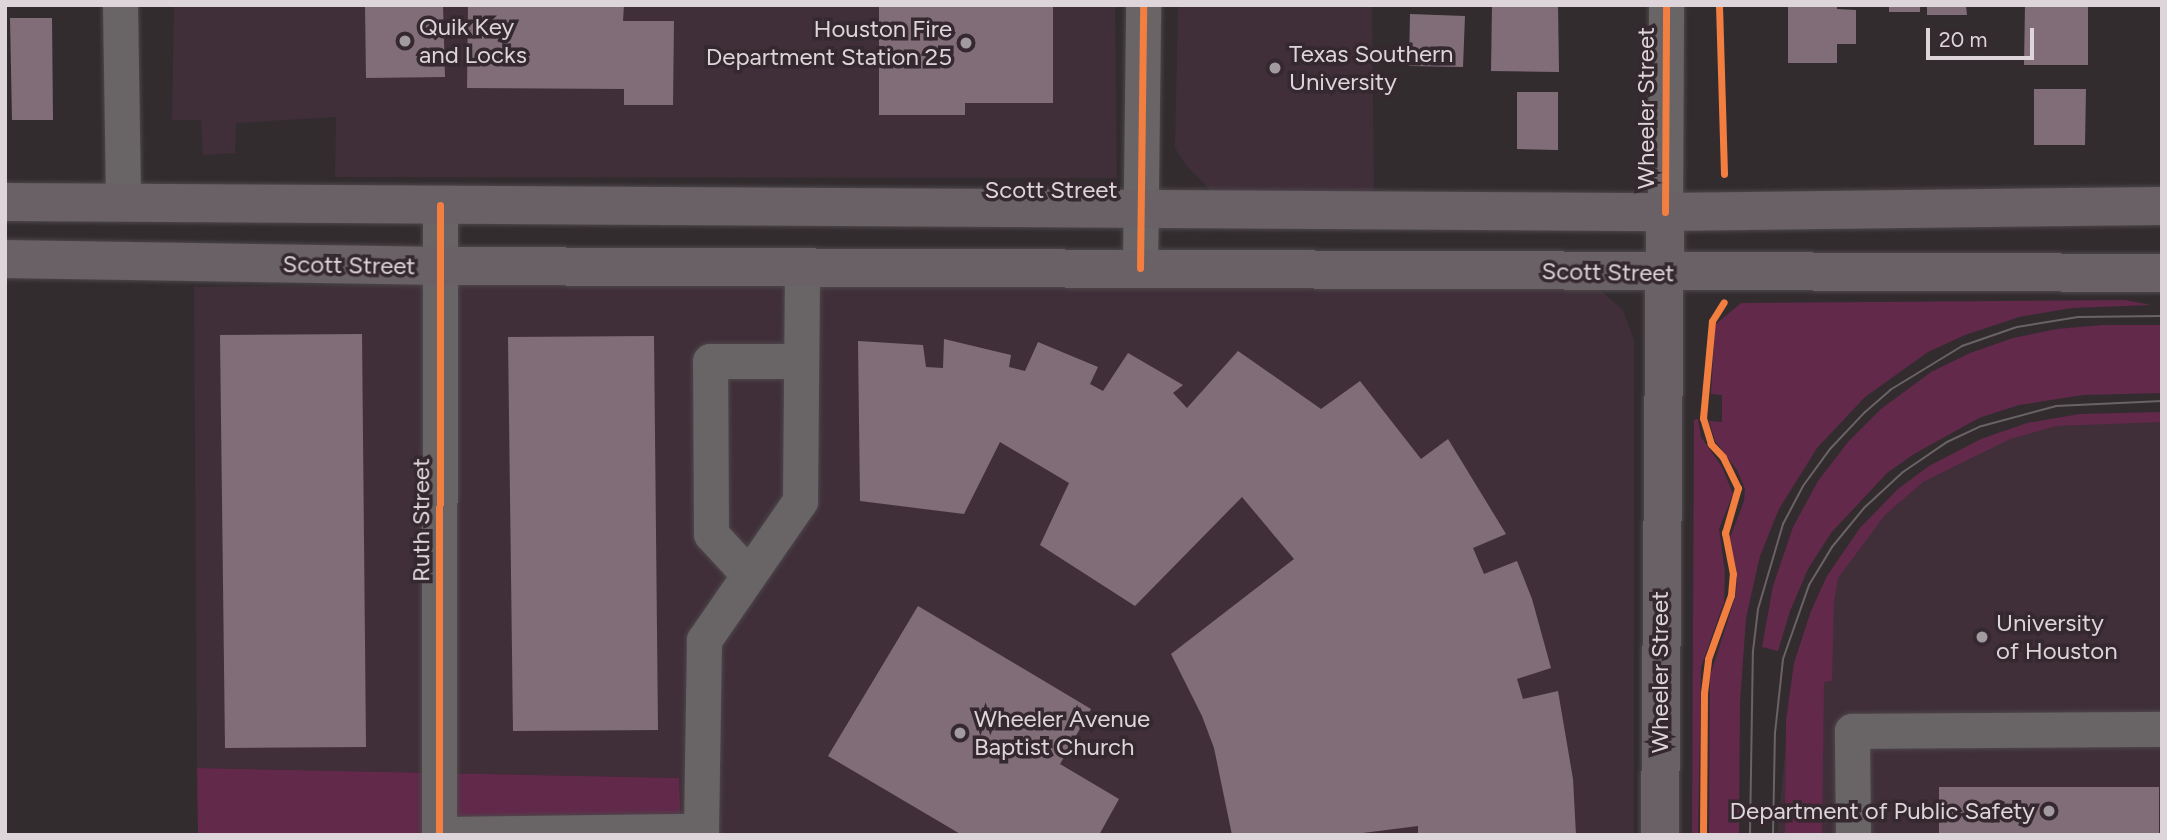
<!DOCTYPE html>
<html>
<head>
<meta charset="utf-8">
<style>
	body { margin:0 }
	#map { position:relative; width:2167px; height:840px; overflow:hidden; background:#322c2f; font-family:Figtree,sans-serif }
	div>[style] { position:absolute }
	.built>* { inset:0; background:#402f39 }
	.green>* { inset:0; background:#62294b }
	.building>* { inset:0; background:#816d78 }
	.roads { filter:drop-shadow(0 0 2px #4d474a) drop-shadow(0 0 2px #4d474a) }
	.minor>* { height:35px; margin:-17.5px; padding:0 17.5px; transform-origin:17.5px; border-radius:17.5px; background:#696567 }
	.major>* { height:38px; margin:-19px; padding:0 19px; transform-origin:19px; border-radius:19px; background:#696165 }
	.tram>* { height:2px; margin:-1px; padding:0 1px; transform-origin:1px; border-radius:1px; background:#696366 }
	.cycleway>* { height:7px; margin:-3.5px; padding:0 3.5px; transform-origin:3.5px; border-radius:3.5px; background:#f27e40 }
	.dots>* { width:19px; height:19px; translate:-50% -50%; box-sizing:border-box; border:4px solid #35292f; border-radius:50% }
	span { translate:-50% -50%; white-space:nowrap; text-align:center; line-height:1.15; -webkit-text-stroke:7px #35292f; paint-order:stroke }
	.poi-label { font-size:24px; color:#ddd5d9 }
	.left { translate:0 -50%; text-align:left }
	.right { translate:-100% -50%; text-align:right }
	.street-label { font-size:24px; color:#ddd5d9 }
	.frame { position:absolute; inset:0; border:7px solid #ddd5d9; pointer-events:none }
	.scale { position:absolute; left:1926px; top:28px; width:108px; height:32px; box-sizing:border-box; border:4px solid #ddd5d9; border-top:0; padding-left:9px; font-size:21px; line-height:24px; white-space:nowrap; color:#ddd5d9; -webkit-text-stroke:5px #35292f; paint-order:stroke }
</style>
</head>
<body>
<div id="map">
	<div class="built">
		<div style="clip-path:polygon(174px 5px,1115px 5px,1117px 178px,335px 177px,336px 117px,236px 123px,235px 153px,203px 155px,201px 120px,172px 120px)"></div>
		<div style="clip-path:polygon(1178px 5px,1372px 5px,1374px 191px,1213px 193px,1186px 165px,1175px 148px)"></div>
		<div style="clip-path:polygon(681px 280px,1578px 287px,1600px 290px,1623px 310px,1634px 340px,1634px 835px,681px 835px,678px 778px,197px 768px,194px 287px)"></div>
		<div style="clip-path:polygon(2162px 412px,2162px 835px,1777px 835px,1794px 663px,1811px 611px,1827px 576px,1860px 528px,1898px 489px,1929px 466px,1981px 439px,2027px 423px,2080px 414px)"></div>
	</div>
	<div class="green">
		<div style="clip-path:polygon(2125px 300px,2151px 305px,2072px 308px,2019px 317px,1965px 335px,1928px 352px,1865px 397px,1817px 448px,1779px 509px,1760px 556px,1746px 618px,1740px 703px,1739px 835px,1709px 835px,1710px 676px,1736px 595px,1737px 575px,1730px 538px,1744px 501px,1745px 489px,1737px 470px,1715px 441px,1709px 421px,1722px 422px,1722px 395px,1711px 394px,1715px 325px,1741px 303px)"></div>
		<div style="clip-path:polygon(2102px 325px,2162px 325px,2162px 393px,2083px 395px,2019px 405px,1979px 418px,1914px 454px,1887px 473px,1831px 533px,1808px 569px,1790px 611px,1778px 651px,1762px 647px,1773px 586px,1793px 527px,1818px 481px,1848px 442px,1881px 409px,1931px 372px,1970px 353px,2013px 338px,2057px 329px)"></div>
		<div style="clip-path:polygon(2162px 412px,2162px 422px,2056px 426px,2010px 439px,1923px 482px,1885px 515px,1838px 578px,1834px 602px,1832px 681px,1824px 682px,1822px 835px,1785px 835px,1786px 720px,1794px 663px,1811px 611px,1827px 576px,1860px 528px,1898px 489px,1929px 466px,1981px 439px,2027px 423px,2080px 414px)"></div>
		<div style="clip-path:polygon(1698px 419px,1701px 437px,1722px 467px,1733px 494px,1719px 529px,1725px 572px,1724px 602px,1701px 667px,1698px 835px,1692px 835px,1694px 420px)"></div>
		<div style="clip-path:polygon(197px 768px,679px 778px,681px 835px,198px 835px)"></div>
	</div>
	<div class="building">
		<div style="clip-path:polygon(365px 5px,443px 5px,445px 77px,366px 78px)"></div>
		<div style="clip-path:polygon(468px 5px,624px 5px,623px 21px,674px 21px,673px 105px,624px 105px,624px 89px,467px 88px)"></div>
		<div style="clip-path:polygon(879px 5px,1053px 5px,1053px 103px,965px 103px,965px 115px,879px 115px)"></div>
		<div style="clip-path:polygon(1492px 5px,1558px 5px,1559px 72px,1491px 71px)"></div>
		<div style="clip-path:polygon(1788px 5px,1837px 5px,1837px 9px,1856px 10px,1856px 44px,1837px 44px,1837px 63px,1788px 63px)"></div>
		<div style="clip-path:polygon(1889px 5px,1920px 5px,1920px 12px,1889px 12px)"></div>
		<div style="clip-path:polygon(1927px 5px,1966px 5px,1967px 15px,1927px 15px)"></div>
		<div style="clip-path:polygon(2025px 5px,2088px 5px,2088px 65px,2024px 65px)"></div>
		<div style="clip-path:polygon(1410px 14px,1465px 16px,1463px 67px,1409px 66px)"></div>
		<div style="clip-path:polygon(10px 18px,52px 18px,53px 120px,12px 120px)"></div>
		<div style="clip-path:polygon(2034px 89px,2086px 89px,2085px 145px,2034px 145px)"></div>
		<div style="clip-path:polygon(1517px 92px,1558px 92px,1558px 150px,1517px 149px)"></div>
		<div style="clip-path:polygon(362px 334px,366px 747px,225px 748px,220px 335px)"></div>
		<div style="clip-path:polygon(654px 336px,658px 730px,513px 731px,508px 337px)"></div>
		<div style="clip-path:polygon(944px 339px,1011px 355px,1009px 367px,1025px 371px,1038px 342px,1098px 367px,1090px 384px,1103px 391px,1128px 353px,1183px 385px,1173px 393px,1187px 408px,1238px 351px,1321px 409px,1360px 381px,1421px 459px,1448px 439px,1506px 534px,1473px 548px,1484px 574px,1517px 561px,1532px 599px,1551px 668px,1517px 679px,1523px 699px,1558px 691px,1573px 779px,1576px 835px,1418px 835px,1418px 826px,1347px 835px,1232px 835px,1214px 748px,1202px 716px,1171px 654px,1294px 559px,1242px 497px,1135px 606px,1040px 545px,1069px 483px,1000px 442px,964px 514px,860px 501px,858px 341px,923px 345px,926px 367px,943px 368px)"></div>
		<div style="clip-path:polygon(918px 606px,1091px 709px,1060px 764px,1119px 799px,1099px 835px,962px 835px,828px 756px)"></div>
		<div style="clip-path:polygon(1939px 787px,2159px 787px,2159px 835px,1939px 835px)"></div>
	</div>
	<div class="roads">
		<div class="minor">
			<div style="left:120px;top:5px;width:198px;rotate:89.1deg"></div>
			<div style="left:1665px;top:212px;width:207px;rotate:-89.7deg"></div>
			<div style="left:1140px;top:268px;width:263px;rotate:-89.3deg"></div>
			<div style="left:747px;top:573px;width:53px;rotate:-132.7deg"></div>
			<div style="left:711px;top:534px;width:173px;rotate:-90.3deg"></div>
			<div style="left:710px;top:361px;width:91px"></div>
			<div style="left:439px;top:834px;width:262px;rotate:-0.7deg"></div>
			<div style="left:701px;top:831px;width:191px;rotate:-89.1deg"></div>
			<div style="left:704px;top:640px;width:169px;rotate:-55.4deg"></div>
			<div style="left:800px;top:501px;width:234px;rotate:-89.5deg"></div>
			<div style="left:439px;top:835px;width:630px;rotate:-89.91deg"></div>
			<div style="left:1853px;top:835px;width:104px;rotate:-90.6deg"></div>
			<div style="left:1852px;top:731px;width:310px;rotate:-0.4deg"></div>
		</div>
		<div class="major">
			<div style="left:5px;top:202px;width:1660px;rotate:0.35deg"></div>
			<div style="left:1665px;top:212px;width:497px;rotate:-0.7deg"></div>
			<div style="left:5px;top:259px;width:436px;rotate:0.9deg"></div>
			<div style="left:441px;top:266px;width:1721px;rotate:0.23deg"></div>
			<div style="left:1660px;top:835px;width:623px;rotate:-89.54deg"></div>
		</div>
	</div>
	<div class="tram">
		<div style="left:1750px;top:835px;width:184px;rotate:-89.1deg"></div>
		<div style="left:1753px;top:651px;width:42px;rotate:-83.2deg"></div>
		<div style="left:1758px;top:609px;width:89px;rotate:-73.6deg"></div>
		<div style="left:1783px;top:524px;width:43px;rotate:-62.2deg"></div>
		<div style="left:1803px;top:486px;width:46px;rotate:-53.9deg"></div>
		<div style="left:1830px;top:449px;width:50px;rotate:-46.6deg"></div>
		<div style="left:1864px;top:413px;width:35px;rotate:-41deg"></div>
		<div style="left:1890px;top:390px;width:84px;rotate:-31.4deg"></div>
		<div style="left:1962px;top:346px;width:58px;rotate:-19.1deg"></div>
		<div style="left:2017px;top:327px;width:62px;rotate:-9.3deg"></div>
		<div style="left:2078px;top:317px;width:84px;rotate:-0.7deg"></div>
		<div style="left:1773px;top:835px;width:102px;rotate:-88.9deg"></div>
		<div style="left:1775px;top:733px;width:74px;rotate:-83.8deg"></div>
		<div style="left:1783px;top:659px;width:78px;rotate:-70.6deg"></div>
		<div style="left:1809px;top:585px;width:44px;rotate:-58.8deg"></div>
		<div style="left:1832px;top:547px;width:50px;rotate:-50.6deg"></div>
		<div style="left:1864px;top:508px;width:53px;rotate:-42.7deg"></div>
		<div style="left:1903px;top:472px;width:53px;rotate:-34.3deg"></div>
		<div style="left:1947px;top:442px;width:38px;rotate:-25deg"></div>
		<div style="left:1982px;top:426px;width:77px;rotate:-15.1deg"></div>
		<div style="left:2056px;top:406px;width:106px;rotate:-2.7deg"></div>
	</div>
	<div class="cycleway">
		<div style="left:1719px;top:5px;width:169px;rotate:88.3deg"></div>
		<div style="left:1665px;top:212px;width:207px;rotate:-89.7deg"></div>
		<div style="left:1140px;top:268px;width:263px;rotate:-89.3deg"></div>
		<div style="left:439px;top:835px;width:630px;rotate:-89.91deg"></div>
		<div style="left:1703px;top:835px;width:142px;rotate:-89.6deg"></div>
		<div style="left:1704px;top:693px;width:34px;rotate:-83deg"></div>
		<div style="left:1708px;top:659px;width:68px;rotate:-70.2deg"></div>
		<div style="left:1731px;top:595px;width:21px;rotate:-85deg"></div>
		<div style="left:1733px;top:574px;width:42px;rotate:-101deg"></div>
		<div style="left:1725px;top:533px;width:47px;rotate:-73.9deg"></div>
		<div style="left:1738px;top:488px;width:34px;rotate:-116deg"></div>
		<div style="left:1723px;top:457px;width:18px;rotate:-133deg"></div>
		<div style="left:1711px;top:444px;width:27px;rotate:-107deg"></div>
		<div style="left:1703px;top:418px;width:97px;rotate:-84.7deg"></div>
		<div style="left:1712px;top:321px;width:22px;rotate:-58deg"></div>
	</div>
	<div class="dots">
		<div style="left:405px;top:41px;background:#a19a9e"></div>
		<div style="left:966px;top:43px;background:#a19a9e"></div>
		<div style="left:1275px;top:68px;background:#a19a9e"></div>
		<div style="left:1982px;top:637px;background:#a19a9e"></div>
		<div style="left:960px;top:733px;background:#a19a9e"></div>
		<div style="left:2049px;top:811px;background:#a19a9e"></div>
	</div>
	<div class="poi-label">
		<span class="left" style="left:419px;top:41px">Quik Key<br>and Locks</span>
		<span class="right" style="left:952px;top:43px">Houston Fire<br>Department Station 25</span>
		<span class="left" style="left:1289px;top:68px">Texas Southern<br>University</span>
		<span class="left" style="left:1996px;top:637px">University<br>of Houston</span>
		<span class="left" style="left:974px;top:733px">Wheeler Avenue<br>Baptist Church</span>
		<span class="right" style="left:2035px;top:811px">Department of Public Safety</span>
	</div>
	<div class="street-label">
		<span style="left:1646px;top:108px;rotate:-90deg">Wheeler Street</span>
		<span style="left:1051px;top:190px">Scott Street</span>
		<span style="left:349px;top:265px;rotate:1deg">Scott Street</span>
		<span style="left:1608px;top:272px;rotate:1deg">Scott Street</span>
		<span style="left:421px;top:520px;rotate:-90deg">Ruth Street</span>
		<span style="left:1660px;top:672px;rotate:-90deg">Wheeler Street</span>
	</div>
	<div class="frame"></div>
	<div class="scale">20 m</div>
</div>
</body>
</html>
